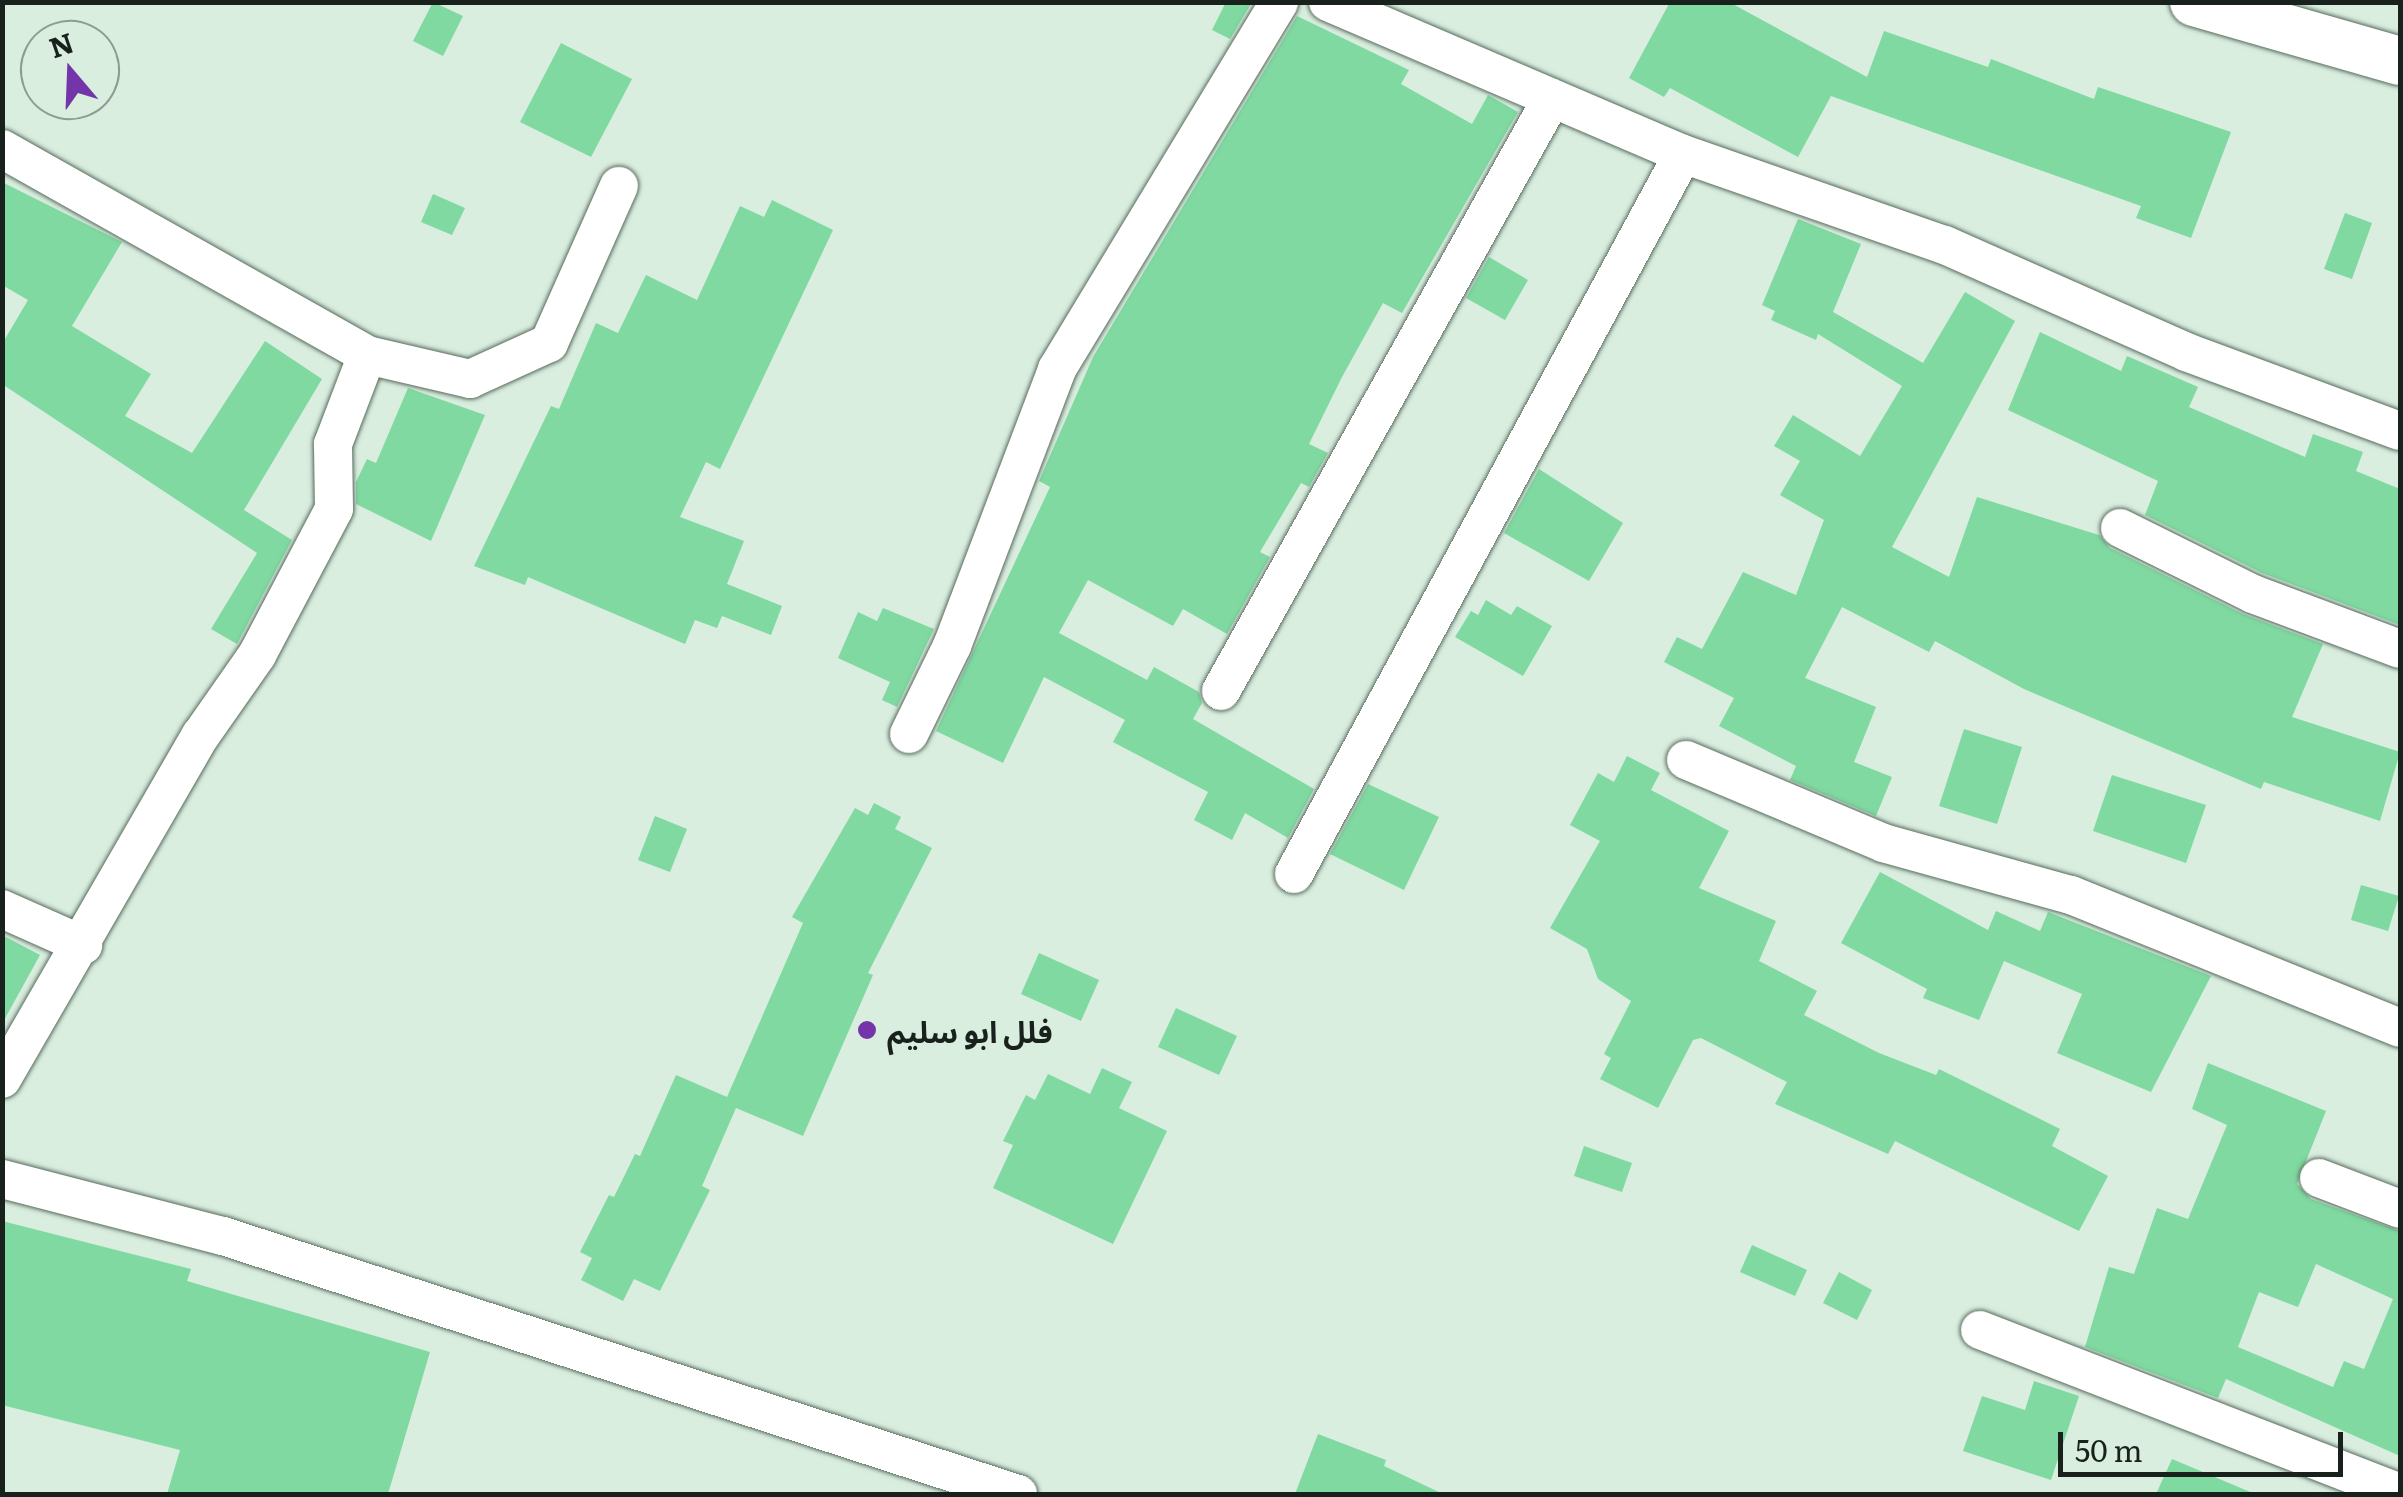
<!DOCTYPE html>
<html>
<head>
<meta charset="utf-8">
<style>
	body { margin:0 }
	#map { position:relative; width:2403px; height:1497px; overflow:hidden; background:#d9eedf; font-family:Literata,"Noto Sans Arabic",serif }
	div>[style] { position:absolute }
	.building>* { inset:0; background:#7fd9a0 }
	.roads { filter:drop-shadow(0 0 2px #586b5e) drop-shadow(0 0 2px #586b5e) }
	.minor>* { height:38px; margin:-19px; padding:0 19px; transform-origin:19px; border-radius:19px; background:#fff }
	.tertiary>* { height:48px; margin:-24px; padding:0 24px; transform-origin:24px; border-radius:24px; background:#fff }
	.dots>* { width:28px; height:28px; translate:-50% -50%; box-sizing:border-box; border:5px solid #d9eedf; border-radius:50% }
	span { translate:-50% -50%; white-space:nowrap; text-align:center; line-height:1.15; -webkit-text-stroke:9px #d9eedf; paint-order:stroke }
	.poi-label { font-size:30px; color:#19211c; font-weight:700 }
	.left { translate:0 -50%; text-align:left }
	.frame { position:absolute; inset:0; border:5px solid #19211c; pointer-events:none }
	.north { position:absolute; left:20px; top:20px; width:100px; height:100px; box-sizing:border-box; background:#d9eedf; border:2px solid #8c9c91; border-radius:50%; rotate:341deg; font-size:28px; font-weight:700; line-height:40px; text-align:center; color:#19211c }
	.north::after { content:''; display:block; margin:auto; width:35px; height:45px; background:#7435aa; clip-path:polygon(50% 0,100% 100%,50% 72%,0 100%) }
	.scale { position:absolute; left:2058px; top:1432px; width:285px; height:45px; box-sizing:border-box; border:5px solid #19211c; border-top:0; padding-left:12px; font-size:30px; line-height:35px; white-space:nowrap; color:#19211c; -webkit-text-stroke:8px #d9eedf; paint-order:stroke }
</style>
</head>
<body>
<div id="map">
	<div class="building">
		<div style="clip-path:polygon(433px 2px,463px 16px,443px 56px,413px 41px)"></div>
		<div style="clip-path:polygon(1226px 2px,1252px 2px,1230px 39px,1212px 30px)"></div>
		<div style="clip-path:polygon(1670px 2px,1729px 2px,1867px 77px,1884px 31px,1988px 67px,1991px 59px,2094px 99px,2098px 87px,2231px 132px,2191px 238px,2136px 218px,2141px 206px,1831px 96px,1798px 157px,1670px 88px,1664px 97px,1629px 78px)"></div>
		<div style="clip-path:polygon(1297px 16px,1409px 70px,1401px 84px,1472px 124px,1488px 95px,1518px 112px,1402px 313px,1383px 303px,1342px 377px,1309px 444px,1328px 453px,1309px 487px,1301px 483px,1260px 552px,1270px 557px,1227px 634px,1183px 609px,1173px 626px,1088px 580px,1059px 633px,1147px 680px,1154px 667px,1199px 692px,1202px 703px,1193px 719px,1314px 789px,1288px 838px,1245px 813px,1232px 840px,1194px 820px,1208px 792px,1113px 742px,1125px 720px,1044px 677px,1003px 763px,936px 731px,1050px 487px,1039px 481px,1093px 357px)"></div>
		<div style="clip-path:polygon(561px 43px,632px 79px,591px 157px,520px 122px)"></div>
		<div style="clip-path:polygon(2px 182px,122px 242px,72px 326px,151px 374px,125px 416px,192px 453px,265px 341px,322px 379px,244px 510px,292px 540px,237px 644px,211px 629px,257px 553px,2px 384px,2px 344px,28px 300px,2px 285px)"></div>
		<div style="clip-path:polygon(433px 194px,465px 208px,452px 235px,421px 222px)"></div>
		<div style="clip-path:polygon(772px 200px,833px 230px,720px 469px,706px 462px,680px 517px,744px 541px,727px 584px,782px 606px,771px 635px,722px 616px,717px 628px,695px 620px,685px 644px,528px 577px,525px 585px,474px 566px,551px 406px,559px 409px,596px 323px,618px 333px,646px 275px,697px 300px,740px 206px,764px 217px)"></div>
		<div style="clip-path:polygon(2345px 213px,2372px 223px,2352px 279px,2324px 269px)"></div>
		<div style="clip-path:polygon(1798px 219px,1861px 244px,1833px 312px,1923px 363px,1965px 292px,2015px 321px,1892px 547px,1949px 577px,1977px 497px,2099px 535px,2110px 548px,2243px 614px,2323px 644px,2292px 717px,2400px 752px,2380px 821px,2264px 782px,2261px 789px,2024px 689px,1935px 641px,1929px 652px,1842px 607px,1805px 678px,1876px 707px,1854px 762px,1892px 777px,1876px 816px,1790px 780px,1796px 766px,1719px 726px,1734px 698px,1664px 662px,1677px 637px,1702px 649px,1743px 572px,1796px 595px,1824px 520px,1780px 495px,1800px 461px,1774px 446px,1793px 415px,1860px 456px,1902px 386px,1818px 334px,1816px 340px,1771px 320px,1775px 311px,1762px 305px)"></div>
		<div style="clip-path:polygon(1489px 257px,1528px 280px,1505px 320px,1466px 298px)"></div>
		<div style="clip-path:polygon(2040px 332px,2121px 371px,2127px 356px,2198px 387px,2189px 407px,2305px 457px,2313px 434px,2363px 452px,2356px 471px,2400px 489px,2400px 625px,2262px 573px,2145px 515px,2158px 481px,2008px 410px)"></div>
		<div style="clip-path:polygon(408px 388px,485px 415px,431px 541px,356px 504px,356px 482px,367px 459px,376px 463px)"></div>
		<div style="clip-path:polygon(1539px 469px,1623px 523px,1589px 581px,1504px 533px)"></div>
		<div style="clip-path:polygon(1486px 600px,1511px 615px,1517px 606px,1552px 626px,1523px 676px,1455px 637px,1471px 611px,1478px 615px)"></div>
		<div style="clip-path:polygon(883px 608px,934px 629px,897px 707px,882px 700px,890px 682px,838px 658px,858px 612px,877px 621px)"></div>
		<div style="clip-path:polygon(1964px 729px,2022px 747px,1997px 824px,1939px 806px)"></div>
		<div style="clip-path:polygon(1627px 756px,1660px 773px,1651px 790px,1729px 831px,1699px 888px,1776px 921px,1759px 961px,1817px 991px,1804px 1015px,1879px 1053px,1936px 1075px,1939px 1069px,2060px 1129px,2052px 1146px,2108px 1176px,2079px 1231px,1895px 1141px,1888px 1154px,1775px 1104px,1787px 1082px,1701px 1038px,1693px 1040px,1658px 1108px,1600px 1079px,1611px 1058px,1604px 1054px,1631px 1001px,1598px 979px,1587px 949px,1550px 928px,1600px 841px,1570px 825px,1598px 773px,1614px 782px)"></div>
		<div style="clip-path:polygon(2112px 775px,2206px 805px,2186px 863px,2093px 831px)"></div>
		<div style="clip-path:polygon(1368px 784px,1439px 817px,1404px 890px,1330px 854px)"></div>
		<div style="clip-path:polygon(874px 803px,901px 817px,895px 829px,932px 848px,868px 973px,873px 975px,803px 1136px,736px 1108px,702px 1186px,710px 1190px,660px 1291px,634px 1279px,623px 1301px,581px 1280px,592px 1258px,580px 1252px,609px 1195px,614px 1197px,635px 1154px,640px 1156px,676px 1075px,727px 1097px,803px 923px,792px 917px,855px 808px,868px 815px)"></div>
		<div style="clip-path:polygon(655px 816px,687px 829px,670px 872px,638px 860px)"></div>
		<div style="clip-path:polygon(1880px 872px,1988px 930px,1996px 911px,2040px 931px,2048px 912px,2211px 976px,2151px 1092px,2057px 1053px,2082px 994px,2004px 961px,1979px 1020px,1923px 998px,1927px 989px,1841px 943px)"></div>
		<div style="clip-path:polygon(2361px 885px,2399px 896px,2388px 931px,2351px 920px)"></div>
		<div style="clip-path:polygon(2px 935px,40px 955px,2px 1024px)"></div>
		<div style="clip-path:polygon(1039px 953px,1099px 980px,1081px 1021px,1021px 994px)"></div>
		<div style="clip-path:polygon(1176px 1008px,1237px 1036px,1219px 1075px,1158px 1047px)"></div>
		<div style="clip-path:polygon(evenodd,2208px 1063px,2326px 1111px,2297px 1184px,2311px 1199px,2400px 1231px,2400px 1456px,2226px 1379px,2218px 1398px,2085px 1347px,2109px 1267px,2134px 1274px,2157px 1208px,2188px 1219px,2227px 1125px,2192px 1109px,2208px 1063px,2316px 1264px,2393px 1299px,2364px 1369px,2344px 1361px,2333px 1387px,2238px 1347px,2259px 1292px,2298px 1307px,2316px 1264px)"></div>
		<div style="clip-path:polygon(1102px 1068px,1132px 1082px,1119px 1108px,1167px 1131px,1113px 1244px,993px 1188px,1013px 1145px,1003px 1141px,1026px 1095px,1035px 1100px,1048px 1074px,1090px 1094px)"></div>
		<div style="clip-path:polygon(1584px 1146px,1632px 1163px,1622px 1192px,1574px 1176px)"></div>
		<div style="clip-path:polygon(2px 1221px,191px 1269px,187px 1281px,430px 1352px,388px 1494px,167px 1494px,180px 1450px,2px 1405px)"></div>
		<div style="clip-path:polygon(1752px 1245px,1807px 1270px,1795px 1296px,1740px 1272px)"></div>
		<div style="clip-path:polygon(1839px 1272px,1872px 1290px,1857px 1320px,1823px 1303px)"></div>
		<div style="clip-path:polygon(2034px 1381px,2079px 1396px,2051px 1480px,1963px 1451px,1982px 1396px,2025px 1410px)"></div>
		<div style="clip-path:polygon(1318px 1434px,1386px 1460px,1384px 1466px,1443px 1494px,1295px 1494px)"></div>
		<div style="clip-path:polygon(2172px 1459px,2255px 1494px,2156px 1494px)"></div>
	</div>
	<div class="roads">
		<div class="minor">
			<div style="left:1328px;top:2px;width:386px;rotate:23.2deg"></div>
			<div style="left:1683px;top:154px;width:277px;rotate:19.2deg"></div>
			<div style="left:1945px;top:245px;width:264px;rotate:23.9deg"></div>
			<div style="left:2186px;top:352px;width:228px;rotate:20.3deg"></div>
			<div style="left:2px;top:149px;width:419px;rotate:29.4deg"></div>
			<div style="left:367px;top:355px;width:106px;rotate:13.1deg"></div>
			<div style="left:470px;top:379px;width:87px;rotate:-24.5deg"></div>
			<div style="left:549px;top:343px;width:172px;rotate:-66deg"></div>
			<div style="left:2120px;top:528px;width:148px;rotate:26.4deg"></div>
			<div style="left:2253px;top:594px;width:157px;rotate:20.5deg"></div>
			<div style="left:1221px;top:691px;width:679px;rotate:-60.83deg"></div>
			<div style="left:909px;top:734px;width:98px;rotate:-64deg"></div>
			<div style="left:952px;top:646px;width:296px;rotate:-69.2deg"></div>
			<div style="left:1057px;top:369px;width:429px;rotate:-58.8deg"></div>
			<div style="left:1686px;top:760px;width:214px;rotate:22.8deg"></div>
			<div style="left:1883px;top:843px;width:195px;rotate:15.5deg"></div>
			<div style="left:2071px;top:895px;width:355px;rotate:22deg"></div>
			<div style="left:1294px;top:874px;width:818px;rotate:-61.62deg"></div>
			<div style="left:2px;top:909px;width:89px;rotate:24deg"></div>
			<div style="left:2px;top:1079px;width:397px;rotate:-60deg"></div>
			<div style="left:201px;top:735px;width:98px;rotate:-55deg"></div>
			<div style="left:257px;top:655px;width:165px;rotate:-62.2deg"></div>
			<div style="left:334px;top:509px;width:65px;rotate:-90.9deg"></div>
			<div style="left:333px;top:444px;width:95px;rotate:-69.1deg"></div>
			<div style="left:2319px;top:1178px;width:87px;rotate:20.9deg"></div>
			<div style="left:2px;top:1179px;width:228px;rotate:14.5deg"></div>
			<div style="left:223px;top:1236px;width:836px;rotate:17.98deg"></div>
			<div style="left:1980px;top:1330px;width:451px;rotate:21.2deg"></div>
		</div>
		<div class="tertiary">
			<div style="left:2194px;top:2px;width:214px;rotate:16deg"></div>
		</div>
	</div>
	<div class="dots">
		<div style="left:867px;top:1030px;background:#7435aa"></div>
	</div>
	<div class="poi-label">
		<span class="left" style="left:887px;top:1030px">فلل ابو سليم</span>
	</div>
	<div class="frame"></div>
	<div class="north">N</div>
	<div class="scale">50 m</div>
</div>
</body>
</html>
